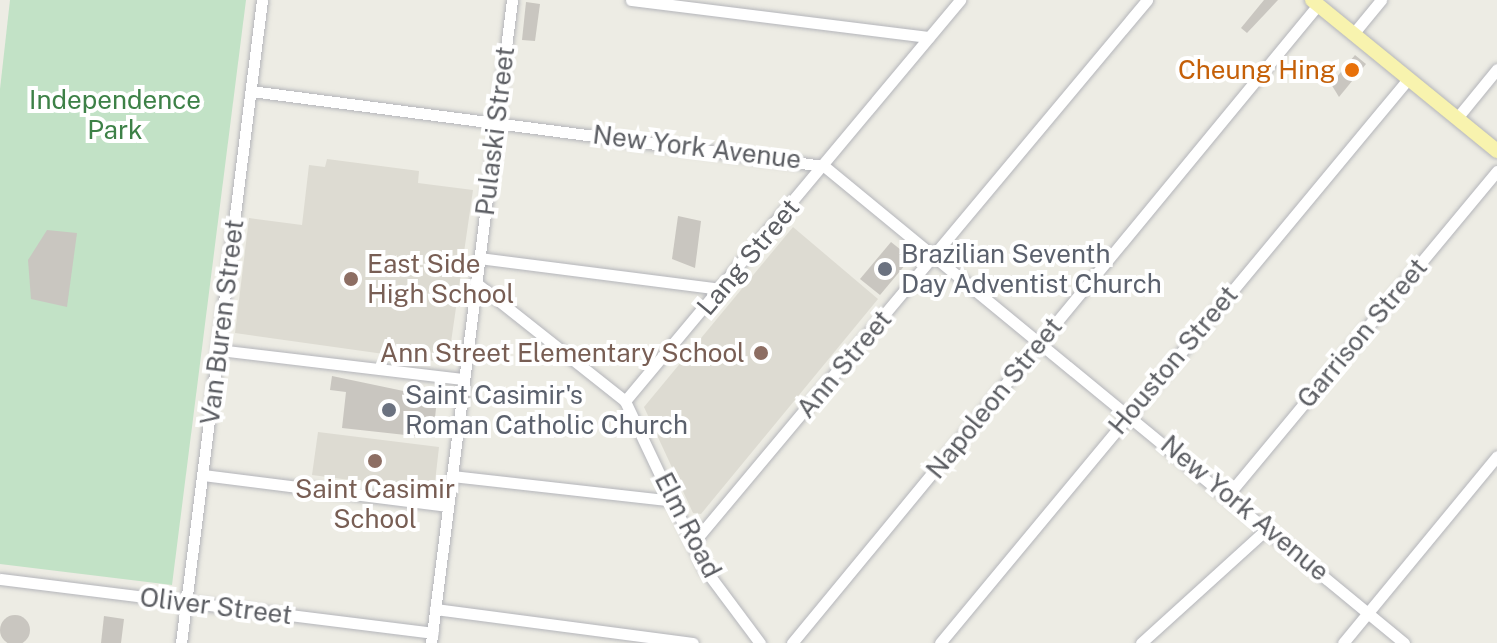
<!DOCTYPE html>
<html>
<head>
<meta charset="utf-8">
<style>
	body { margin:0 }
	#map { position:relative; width:1497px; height:643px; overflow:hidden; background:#edece4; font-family:"Public Sans",sans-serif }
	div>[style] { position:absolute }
	.education>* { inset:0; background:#dddbd2 }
	.green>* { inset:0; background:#c2e2c6 }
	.building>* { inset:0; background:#c9c6c0 }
	.round { border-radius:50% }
	.roads { filter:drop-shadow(0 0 2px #b4b5ba) drop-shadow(0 0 2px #b4b5ba) }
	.minor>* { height:11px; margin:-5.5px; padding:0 5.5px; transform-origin:5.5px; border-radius:5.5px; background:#fff }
	.major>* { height:14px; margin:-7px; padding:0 7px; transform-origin:7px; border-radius:7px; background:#f8f3ae }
	.dots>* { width:22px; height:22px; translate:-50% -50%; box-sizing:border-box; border:4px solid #fff; border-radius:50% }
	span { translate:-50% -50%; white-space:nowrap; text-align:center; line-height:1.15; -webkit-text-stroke:8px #fff; paint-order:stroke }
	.food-label { font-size:26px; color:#c56008 }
	.right { translate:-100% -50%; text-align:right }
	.park-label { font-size:26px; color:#3d8147 }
	.street-label { font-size:26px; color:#5c5e63 }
	.worship-label { font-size:26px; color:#5b616d }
	.left { translate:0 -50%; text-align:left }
	.education-label { font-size:26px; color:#785e54 }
</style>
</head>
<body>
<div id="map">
	<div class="education">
		<div style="clip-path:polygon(327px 159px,419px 171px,418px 183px,473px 190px,448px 363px,235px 333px,249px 218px,302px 225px,309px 165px,325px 167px)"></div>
		<div style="clip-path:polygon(793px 227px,878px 299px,701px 514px,693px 513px,644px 407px)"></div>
		<div style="clip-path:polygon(318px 432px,439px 447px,434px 491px,312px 475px)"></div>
	</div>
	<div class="green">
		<div style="clip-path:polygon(10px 0,246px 0,172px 585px,0 564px,0 89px)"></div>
	</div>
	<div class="building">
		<div style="clip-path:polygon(1264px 0,1278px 0,1247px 33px,1241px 28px)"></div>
		<div style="clip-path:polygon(526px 2px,540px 4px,535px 41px,522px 40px)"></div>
		<div style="clip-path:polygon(1355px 55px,1366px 64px,1339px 97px,1331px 84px)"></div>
		<div style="clip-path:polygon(678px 216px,701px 221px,695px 268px,672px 259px)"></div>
		<div style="clip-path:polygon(47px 230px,77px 233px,67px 307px,31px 299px,28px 260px)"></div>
		<div style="clip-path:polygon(891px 242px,911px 258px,880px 295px,860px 279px)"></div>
		<div style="clip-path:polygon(332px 376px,437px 398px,433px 438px,342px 428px,346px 392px,330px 390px)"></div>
		<div class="round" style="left:0;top:615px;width:30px;height:30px"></div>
		<div style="clip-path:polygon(104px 616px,124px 619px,121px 643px,101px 643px)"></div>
	</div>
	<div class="roads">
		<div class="minor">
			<div style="left:631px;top:0;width:300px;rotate:7.1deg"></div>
			<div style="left:1353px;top:34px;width:44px;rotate:-50.5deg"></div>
			<div style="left:251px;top:91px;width:578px;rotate:7.46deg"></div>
			<div style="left:824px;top:166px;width:751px;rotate:39.43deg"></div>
			<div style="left:1457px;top:118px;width:63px;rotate:-50.8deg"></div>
			<div style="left:479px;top:258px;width:244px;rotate:7.3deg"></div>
			<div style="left:475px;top:282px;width:191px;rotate:38.4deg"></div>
			<div style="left:625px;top:401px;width:185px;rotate:64.7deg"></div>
			<div style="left:704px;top:568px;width:94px;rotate:53.3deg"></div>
			<div style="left:219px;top:350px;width:246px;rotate:6.8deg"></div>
			<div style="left:625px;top:401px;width:523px;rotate:-50.12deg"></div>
			<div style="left:203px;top:475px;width:247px;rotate:7.2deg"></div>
			<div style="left:452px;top:476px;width:223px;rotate:6.4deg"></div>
			<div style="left:1228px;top:495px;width:421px;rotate:-50.3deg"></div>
			<div style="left:693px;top:543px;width:708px;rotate:-50.1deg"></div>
			<div style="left:0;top:579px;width:436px;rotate:7.1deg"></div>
			<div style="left:435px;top:609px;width:260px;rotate:7.5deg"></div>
			<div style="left:181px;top:643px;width:648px;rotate:-82.82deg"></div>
			<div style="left:431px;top:643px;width:648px;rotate:-82.82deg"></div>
			<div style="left:792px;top:643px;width:827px;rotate:-50.5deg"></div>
			<div style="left:940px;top:643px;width:733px;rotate:-50.31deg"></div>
			<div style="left:1141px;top:643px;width:171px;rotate:-42.2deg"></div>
			<div style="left:1343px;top:643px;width:242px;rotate:-50.5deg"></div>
		</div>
		<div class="major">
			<div style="left:1312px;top:0;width:239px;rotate:39.2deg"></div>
		</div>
	</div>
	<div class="dots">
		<div style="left:1352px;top:70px;background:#e8710a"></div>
		<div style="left:885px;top:269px;background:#6b7280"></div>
		<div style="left:351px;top:279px;background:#8d6e63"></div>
		<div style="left:761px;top:353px;background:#8d6e63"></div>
		<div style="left:389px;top:410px;background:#6b7280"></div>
		<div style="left:375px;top:461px;background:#8d6e63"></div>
	</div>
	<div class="food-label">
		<span class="right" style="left:1336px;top:70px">Cheung Hing</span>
	</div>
	<div class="park-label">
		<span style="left:115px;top:115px">Independence<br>Park</span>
	</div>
	<div class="street-label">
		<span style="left:495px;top:131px;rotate:-83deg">Pulaski Street</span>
		<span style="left:697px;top:147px;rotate:7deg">New York Avenue</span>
		<span style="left:748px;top:257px;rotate:-50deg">Lang Street</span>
		<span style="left:222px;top:322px;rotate:-83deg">Van Buren Street</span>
		<span style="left:1362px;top:333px;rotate:-50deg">Garrison Street</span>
		<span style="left:1173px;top:360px;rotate:-50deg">Houston Street</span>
		<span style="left:844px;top:364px;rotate:-50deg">Ann Street</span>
		<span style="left:994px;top:398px;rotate:-51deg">Napoleon Street</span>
		<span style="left:1245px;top:508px;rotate:40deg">New York Avenue</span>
		<span style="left:688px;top:525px;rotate:63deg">Elm Road</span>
		<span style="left:216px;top:606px;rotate:7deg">Oliver Street</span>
	</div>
	<div class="worship-label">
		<span class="left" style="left:901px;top:269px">Brazilian Seventh<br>Day Adventist Church</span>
		<span class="left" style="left:405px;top:410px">Saint Casimir's<br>Roman Catholic Church</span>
	</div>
	<div class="education-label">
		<span class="left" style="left:367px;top:279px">East Side<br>High School</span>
		<span class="right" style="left:745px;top:353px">Ann Street Elementary School</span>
		<span style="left:375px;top:504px">Saint Casimir<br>School</span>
	</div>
</div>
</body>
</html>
